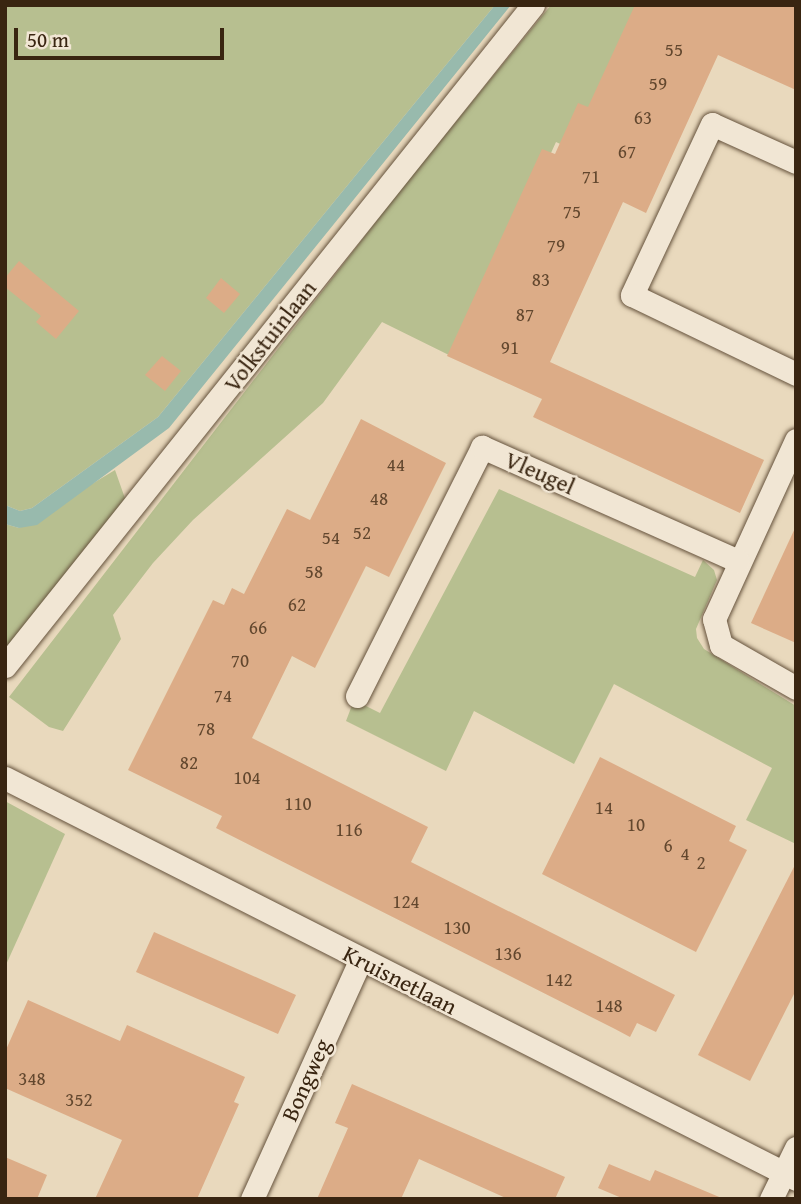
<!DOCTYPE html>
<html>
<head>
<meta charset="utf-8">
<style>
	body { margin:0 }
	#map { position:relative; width:801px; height:1204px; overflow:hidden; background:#e9d9bd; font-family:"Gentium Book Plus",serif }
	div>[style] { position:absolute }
	.green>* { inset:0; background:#b7bf90 }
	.water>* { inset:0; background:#98baad }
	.building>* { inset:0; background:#dcac87 }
	.roads { filter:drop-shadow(0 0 2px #65523c) drop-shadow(0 0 2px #65523c) }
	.minor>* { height:23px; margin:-11.5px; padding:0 11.5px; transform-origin:11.5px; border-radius:11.5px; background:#f1e6d4 }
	span { translate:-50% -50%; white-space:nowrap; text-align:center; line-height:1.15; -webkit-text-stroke:5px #f1e6d4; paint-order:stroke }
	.number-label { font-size:19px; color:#62472e }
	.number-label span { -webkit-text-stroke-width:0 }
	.street-label { font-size:23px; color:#392511 }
	.frame { position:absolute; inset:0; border:7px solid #392511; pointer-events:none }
	.scale { position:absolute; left:14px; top:28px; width:210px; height:32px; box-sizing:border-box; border:4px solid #392511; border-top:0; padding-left:9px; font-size:21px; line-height:24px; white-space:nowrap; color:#392511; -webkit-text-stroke:5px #f1e6d4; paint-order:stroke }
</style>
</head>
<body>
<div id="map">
	<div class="green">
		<div style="clip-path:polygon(5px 5px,495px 5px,158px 417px,32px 508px,20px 511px,5px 505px)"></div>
		<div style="clip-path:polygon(551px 5px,656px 5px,571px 149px,556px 142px,457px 359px,382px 322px,323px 403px,193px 520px,153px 563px,113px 615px,121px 639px,63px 731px,49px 727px,9px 697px,402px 188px)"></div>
		<div style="clip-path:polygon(115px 470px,127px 504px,5px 655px,5px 524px,19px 528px)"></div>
		<div style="clip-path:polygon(499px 489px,695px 577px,703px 560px,714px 570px,717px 580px,696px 629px,697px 638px,704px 649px,796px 706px,796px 844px,746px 820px,772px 768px,614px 684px,574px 764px,474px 711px,446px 771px,346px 721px,354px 700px,380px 713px)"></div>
		<div style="clip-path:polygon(5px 801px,65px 834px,5px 967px)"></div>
	</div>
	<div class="water">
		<div style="clip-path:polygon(495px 5px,511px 5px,169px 428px,37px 525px,19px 528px,5px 524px,5px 505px,20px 511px,32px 508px,158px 417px)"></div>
	</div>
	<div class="building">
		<div style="clip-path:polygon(635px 5px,796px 5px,796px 90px,718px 55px,646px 213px,623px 202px,550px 362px,764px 460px,740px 513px,533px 417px,542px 399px,447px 356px,542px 149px,555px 154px,578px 103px,588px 107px)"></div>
		<div style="clip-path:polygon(19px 261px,79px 311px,56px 339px,36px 322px,41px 316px,5px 287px,5px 278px)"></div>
		<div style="clip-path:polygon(221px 278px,240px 294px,224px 313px,206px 298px)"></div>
		<div style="clip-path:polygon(162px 356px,181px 371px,165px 391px,145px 375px)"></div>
		<div style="clip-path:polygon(361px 419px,446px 463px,389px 577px,366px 566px,315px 668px,292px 656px,252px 738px,428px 827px,411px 862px,675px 995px,656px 1032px,637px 1023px,630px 1037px,615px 1029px,216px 828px,222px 816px,128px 770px,213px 600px,224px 605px,232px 588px,244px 594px,287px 509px,310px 520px)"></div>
		<div style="clip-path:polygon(796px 526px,796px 643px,751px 623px)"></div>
		<div style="clip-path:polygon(600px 757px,736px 826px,729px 841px,747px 850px,696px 952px,542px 874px)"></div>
		<div style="clip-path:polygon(796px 863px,796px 990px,750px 1081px,698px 1055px)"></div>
		<div style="clip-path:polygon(154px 932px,296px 995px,278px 1034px,136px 972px)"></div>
		<div style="clip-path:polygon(28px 1000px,120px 1041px,127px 1025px,245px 1077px,234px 1102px,239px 1104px,197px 1199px,95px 1199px,122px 1140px,5px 1088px,5px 1052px)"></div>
		<div style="clip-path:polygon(352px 1084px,565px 1177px,555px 1199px,508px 1199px,419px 1159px,401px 1199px,317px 1199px,348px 1128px,335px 1123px)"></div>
		<div style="clip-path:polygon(5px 1157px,47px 1175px,37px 1199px,5px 1199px)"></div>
		<div style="clip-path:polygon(609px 1164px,650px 1181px,655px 1170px,724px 1199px,624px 1199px,598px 1188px)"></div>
	</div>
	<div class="roads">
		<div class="minor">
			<div style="left:796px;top:162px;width:92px;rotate:-155.7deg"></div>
			<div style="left:712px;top:124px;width:189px;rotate:115.1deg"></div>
			<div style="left:632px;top:295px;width:182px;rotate:25.7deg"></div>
			<div style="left:796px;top:440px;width:197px;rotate:114.6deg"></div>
			<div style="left:714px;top:619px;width:27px;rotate:75deg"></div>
			<div style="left:721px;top:645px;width:86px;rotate:29.8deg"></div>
			<div style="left:5px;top:666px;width:846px;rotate:-51.38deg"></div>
			<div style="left:357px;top:696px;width:279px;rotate:-63.3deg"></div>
			<div style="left:482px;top:447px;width:280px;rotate:24deg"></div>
			<div style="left:5px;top:778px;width:887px;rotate:26.88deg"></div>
			<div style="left:252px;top:1199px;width:261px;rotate:-65.6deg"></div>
			<div style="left:771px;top:1199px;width:57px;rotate:-63.9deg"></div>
		</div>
	</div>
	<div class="number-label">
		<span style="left:674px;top:50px">55</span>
		<span style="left:658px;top:84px">59</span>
		<span style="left:643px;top:118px">63</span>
		<span style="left:627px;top:152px">67</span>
		<span style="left:591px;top:177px">71</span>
		<span style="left:572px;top:212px">75</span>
		<span style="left:556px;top:246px">79</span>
		<span style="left:541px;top:280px">83</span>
		<span style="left:525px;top:315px">87</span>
		<span style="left:510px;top:348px">91</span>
		<span style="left:396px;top:465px">44</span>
		<span style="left:379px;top:499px">48</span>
		<span style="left:362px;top:533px">52</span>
		<span style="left:331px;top:538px">54</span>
		<span style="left:314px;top:572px">58</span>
		<span style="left:297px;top:605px">62</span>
		<span style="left:258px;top:628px">66</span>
		<span style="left:240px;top:661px">70</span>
		<span style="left:223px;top:696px">74</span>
		<span style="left:206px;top:729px">78</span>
		<span style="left:189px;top:763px">82</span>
		<span style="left:247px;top:778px">104</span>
		<span style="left:298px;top:804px">110</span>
		<span style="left:604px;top:808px">14</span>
		<span style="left:636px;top:825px">10</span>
		<span style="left:349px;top:830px">116</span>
		<span style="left:668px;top:846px">6</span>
		<span style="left:685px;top:854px">4</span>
		<span style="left:701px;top:863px">2</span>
		<span style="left:406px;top:902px">124</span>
		<span style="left:457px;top:928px">130</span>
		<span style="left:508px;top:954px">136</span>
		<span style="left:559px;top:980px">142</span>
		<span style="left:609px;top:1006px">148</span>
		<span style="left:32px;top:1079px">348</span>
		<span style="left:79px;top:1100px">352</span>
	</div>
	<div class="street-label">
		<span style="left:270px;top:336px;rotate:-52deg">Volkstuinlaan</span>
		<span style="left:540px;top:473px;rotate:24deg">Vleugel</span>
		<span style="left:400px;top:980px;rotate:27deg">Kruisnetlaan</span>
		<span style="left:306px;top:1080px;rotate:-66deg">Bongweg</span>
	</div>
	<div class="frame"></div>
	<div class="scale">50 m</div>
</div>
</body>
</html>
